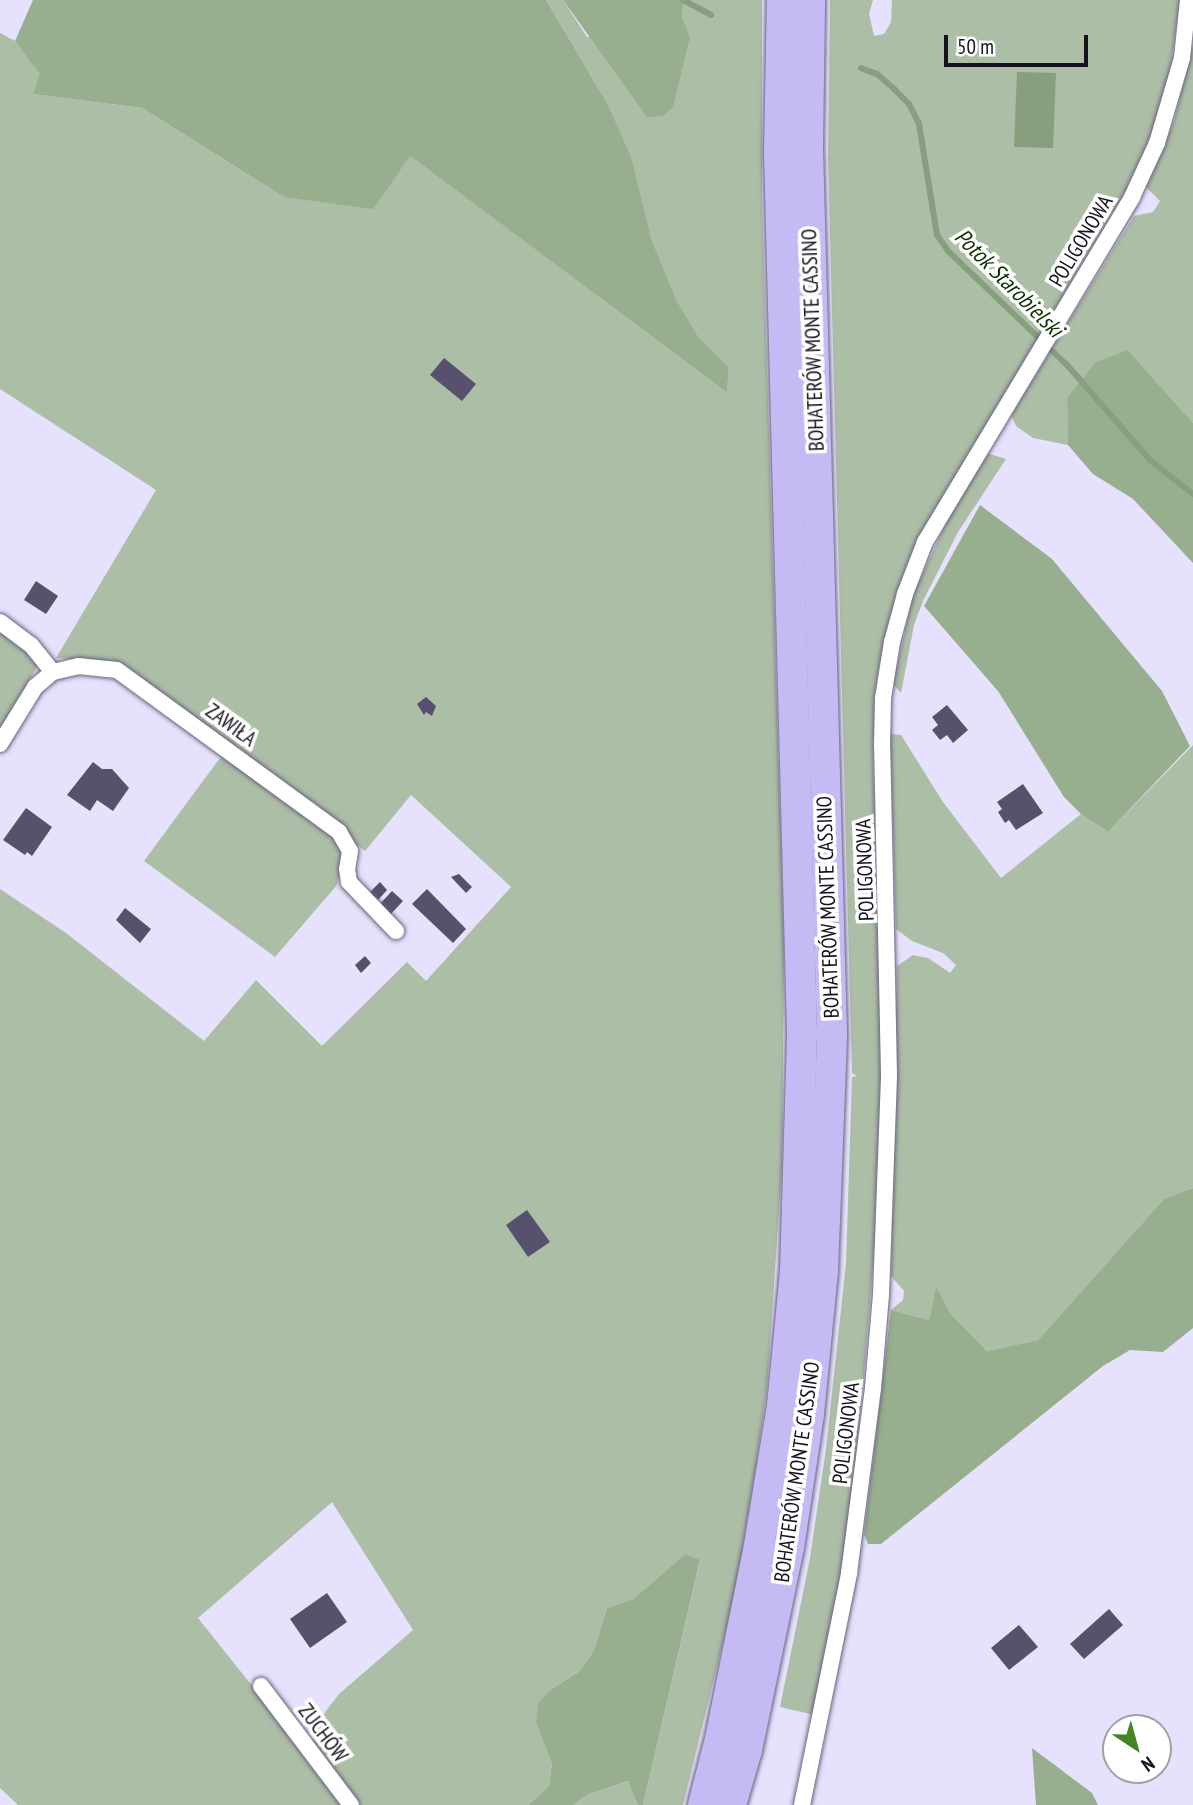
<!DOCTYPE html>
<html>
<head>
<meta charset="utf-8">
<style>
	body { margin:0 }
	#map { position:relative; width:1193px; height:1805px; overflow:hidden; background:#e6e1fc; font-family:"PT Sans Narrow",sans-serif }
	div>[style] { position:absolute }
	.green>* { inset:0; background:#adbea7 }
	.forest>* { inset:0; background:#97af8e }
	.water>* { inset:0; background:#879f7f }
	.stream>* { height:6px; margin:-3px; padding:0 3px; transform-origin:3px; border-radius:3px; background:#879f7f }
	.building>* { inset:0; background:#57516d }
	.roads { filter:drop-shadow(0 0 2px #68627f) drop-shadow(0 0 2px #68627f) }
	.minor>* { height:16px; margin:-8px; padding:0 8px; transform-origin:8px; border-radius:8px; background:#fff }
	.motorway>* { height:30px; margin:-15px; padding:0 15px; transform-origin:15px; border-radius:15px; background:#c5baf4 }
	span { translate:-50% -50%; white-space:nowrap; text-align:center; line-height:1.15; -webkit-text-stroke:7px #fff; paint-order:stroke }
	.street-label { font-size:21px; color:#14121d }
	.water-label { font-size:23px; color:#113202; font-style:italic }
	.north { position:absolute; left:1102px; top:1714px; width:70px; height:70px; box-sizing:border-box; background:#fff; border:2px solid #a1a0a5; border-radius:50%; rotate:144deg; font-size:19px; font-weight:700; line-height:28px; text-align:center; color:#14121d }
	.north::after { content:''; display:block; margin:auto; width:24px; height:32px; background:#438425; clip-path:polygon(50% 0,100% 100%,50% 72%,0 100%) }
	.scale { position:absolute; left:944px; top:35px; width:144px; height:32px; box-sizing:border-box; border:4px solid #14121d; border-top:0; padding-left:9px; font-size:21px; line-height:24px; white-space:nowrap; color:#14121d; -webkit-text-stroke:5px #fff; paint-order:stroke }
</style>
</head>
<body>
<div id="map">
	<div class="green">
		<div style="clip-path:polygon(546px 0,563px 0,587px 37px,690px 37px,682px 16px,684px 0,762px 0,762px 198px,784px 949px,782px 1167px,767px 1387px,756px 1466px,735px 1593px,683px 1805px,643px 1805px,700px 1561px,685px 1554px,633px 1599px,607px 1608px,594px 1650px,580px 1671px,550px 1690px,536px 1723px,552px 1764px,549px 1786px,528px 1805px,355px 1805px,309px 1742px,316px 1736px,313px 1728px,339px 1694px,413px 1630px,332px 1502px,198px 1618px,347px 1805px,18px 1805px,0 1788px,0 889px,66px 933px,204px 1041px,256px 980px,322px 1046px,407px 962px,426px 981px,511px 887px,411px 795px,365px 851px,123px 666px,106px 661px,56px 658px,156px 490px,0 389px,0 33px,15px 41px,41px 74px,33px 94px,142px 108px,284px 197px,410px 156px,727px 391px,729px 367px,698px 336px,677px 301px,651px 238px,607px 103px)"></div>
		<div style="clip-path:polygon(830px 0,873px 0,869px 14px,874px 36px,884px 34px,891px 22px,892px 0,1180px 0,1168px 86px,1150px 139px,1126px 191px,917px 541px,899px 588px,878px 671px,873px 748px,882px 1079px,878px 1204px,858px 1444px,842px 1566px,814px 1715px,780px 1707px,810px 1558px,826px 1449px,846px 1263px,852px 1077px,857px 1076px,852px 1073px,828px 158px)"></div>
		<div style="clip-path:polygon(1193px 45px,1193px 423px,1128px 350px,1067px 398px,1068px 445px,1033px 438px,1016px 426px,1011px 415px,1134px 216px,1153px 212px,1160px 201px,1146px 187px,1174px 121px)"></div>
		<div style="clip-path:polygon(987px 453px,1006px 459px,958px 532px,923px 601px,914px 625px,901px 693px,893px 684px,913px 595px,952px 510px)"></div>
		<div style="clip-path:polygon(0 627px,15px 636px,38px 665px,0 731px)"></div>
		<div style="clip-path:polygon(890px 734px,901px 735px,943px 802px,1001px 878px,1081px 814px,1108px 832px,1193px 745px,1193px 1188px,1164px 1199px,1038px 1340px,987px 1351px,951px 1314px,936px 1288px,929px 1320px,891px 1310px,903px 1300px,904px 1291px,891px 1276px,897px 966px,913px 955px,928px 958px,950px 973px,956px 965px,943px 953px,912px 941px,896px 929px)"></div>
		<div style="clip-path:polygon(225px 754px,336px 836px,345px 853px,337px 885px,275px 957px,144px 861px,217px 762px)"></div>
		<div style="clip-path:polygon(629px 1781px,638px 1805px,573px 1805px,587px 1795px)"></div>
	</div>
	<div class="forest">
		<div style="clip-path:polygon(33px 0,546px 0,607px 103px,631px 157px,651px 238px,677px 301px,698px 336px,729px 367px,727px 392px,410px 156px,373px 209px,284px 197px,142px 108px,33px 94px,40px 74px,15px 41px)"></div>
		<div style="clip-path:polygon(563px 0,684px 0,682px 16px,690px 37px,673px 107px,663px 116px,647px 117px)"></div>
		<div style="clip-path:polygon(1128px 350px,1193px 423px,1193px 563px,1133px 499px,1093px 474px,1068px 445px,1067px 398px,1096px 362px)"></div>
		<div style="clip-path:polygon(980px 505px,1052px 559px,1162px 691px,1190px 746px,1108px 832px,1081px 814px,1064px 797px,998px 691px,924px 606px)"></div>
		<div style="clip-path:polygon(1193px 1188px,1193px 1328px,1163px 1352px,1130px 1350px,1103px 1366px,881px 1544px,868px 1544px,864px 1534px,891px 1310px,929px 1320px,936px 1287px,951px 1314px,987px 1351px,1038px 1340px,1164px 1199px)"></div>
		<div style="clip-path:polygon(685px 1554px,700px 1560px,643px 1805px,638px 1805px,628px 1781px,587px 1795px,573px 1805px,528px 1805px,549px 1786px,552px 1764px,536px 1723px,538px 1704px,550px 1690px,580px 1671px,594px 1650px,607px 1608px,633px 1599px)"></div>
		<div style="clip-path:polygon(1032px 1748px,1092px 1793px,1098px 1805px,1036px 1805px)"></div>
	</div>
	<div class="water">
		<div style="clip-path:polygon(1017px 72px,1056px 73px,1053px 148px,1014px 147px)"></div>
	</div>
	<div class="stream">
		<div style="left:683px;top:0;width:32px;rotate:28deg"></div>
		<div style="left:861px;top:68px;width:17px;rotate:21deg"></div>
		<div style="left:877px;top:74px;width:23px;rotate:41deg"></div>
		<div style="left:894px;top:89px;width:21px;rotate:45deg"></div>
		<div style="left:909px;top:104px;width:22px;rotate:63deg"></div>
		<div style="left:919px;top:124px;width:112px;rotate:80.8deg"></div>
		<div style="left:937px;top:235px;width:19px;rotate:55deg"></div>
		<div style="left:948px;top:251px;width:166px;rotate:43.8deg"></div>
		<div style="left:1068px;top:366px;width:125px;rotate:48.9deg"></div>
		<div style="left:1150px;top:460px;width:55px;rotate:38.3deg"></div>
	</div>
	<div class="building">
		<div style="clip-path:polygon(444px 358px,476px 384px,462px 401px,430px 375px)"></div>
		<div style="clip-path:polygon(36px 581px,58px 596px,46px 614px,24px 600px)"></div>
		<div style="clip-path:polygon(426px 697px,436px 706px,432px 716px,426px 712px,424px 715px,417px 704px)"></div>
		<div style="clip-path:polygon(947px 705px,968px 730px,953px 743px,947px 735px,940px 740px,932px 730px,938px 725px,932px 717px)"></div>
		<div style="clip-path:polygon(93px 762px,102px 769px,112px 769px,129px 788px,113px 811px,97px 800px,90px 811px,67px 795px)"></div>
		<div style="clip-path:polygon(1023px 784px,1043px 813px,1016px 830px,1009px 820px,1005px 823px,998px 812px,1002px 809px,997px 802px)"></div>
		<div style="clip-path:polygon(26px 808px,52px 827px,32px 856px,27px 852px,25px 855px,3px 840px)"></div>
		<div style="clip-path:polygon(459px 874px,472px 887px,466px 893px,451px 877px)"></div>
		<div style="clip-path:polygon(380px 882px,387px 890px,378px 900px,370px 892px)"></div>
		<div style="clip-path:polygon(427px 889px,466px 929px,453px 943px,412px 904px)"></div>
		<div style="clip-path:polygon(392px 891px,403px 901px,390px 915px,379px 905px)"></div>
		<div style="clip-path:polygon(125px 908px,151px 929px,140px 943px,116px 920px)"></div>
		<div style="clip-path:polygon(365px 956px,371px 963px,361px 973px,355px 965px)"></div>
		<div style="clip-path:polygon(527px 1210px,550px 1242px,528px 1257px,506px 1225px)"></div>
		<div style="clip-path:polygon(327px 1593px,347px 1622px,310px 1648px,290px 1619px)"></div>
		<div style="clip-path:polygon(1109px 1609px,1123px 1625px,1084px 1659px,1070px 1644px)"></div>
		<div style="clip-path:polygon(1019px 1625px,1038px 1647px,1009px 1670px,991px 1648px)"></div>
	</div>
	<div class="roads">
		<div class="minor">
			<div style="left:0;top:622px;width:39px;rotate:37deg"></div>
			<div style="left:31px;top:645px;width:35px;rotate:51deg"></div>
			<div style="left:0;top:744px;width:67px;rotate:-58.4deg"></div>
			<div style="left:35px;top:687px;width:23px;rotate:-40deg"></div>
			<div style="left:53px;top:672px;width:26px;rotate:-13deg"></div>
			<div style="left:78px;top:666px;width:39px;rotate:6deg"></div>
			<div style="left:117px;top:670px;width:275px;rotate:36.1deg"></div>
			<div style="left:339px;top:832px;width:22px;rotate:60deg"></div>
			<div style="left:350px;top:851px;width:18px;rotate:99deg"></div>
			<div style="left:347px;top:869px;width:13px;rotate:81deg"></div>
			<div style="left:349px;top:882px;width:68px;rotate:46.2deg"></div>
			<div style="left:261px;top:1686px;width:149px;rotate:52.9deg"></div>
			<div style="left:802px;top:1805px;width:237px;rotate:-78.5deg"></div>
			<div style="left:849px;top:1573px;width:187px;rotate:-82.6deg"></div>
			<div style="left:873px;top:1388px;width:93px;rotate:-85.1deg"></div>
			<div style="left:881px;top:1295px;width:221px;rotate:-87.9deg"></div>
			<div style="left:889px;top:1074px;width:328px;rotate:-91.2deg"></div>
			<div style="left:882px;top:746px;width:48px;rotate:-88.8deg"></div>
			<div style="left:883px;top:698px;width:57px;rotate:-80.9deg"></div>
			<div style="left:892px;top:642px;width:50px;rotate:-74.8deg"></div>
			<div style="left:905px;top:594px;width:56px;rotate:-69deg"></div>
			<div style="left:925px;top:542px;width:402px;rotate:-59deg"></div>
			<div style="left:1132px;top:197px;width:60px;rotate:-65.2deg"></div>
			<div style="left:1157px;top:143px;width:89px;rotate:-73.6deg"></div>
			<div style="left:1182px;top:58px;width:58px;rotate:-84.1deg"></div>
		</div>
		<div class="motorway">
			<div style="left:703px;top:1805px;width:68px;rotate:-75.6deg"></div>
			<div style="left:720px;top:1739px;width:197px;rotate:-78.6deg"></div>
			<div style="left:759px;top:1546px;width:142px;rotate:-80.7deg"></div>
			<div style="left:782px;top:1406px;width:135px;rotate:-84.5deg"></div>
			<div style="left:795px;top:1272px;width:240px;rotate:-88.3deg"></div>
			<div style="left:802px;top:1032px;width:881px;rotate:-91.5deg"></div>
			<div style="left:779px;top:151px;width:151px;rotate:-88.9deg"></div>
			<div style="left:731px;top:1805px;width:57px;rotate:-73.8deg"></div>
			<div style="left:747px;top:1750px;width:206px;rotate:-78.3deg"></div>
			<div style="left:789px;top:1548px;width:135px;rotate:-81.5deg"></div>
			<div style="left:809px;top:1414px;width:143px;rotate:-84.4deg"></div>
			<div style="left:823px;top:1272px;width:238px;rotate:-87.8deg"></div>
			<div style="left:832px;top:1034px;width:885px;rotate:-91.55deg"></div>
			<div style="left:808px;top:149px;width:149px;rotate:-89.2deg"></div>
		</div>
	</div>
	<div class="street-label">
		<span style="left:1081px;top:241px;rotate:-59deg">POLIGONOWA</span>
		<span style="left:813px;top:340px;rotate:-92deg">BOHATERÓW MONTE CASSINO</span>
		<span style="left:231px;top:725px;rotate:36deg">ZAWIŁA</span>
		<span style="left:865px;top:870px;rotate:-92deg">POLIGONOWA</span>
		<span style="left:828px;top:907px;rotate:-92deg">BOHATERÓW MONTE CASSINO</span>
		<span style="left:846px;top:1433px;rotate:-83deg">POLIGONOWA</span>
		<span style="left:797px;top:1472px;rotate:-82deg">BOHATERÓW MONTE CASSINO</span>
		<span style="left:323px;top:1733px;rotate:53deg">ZUCHÓW</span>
	</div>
	<div class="water-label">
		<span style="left:1009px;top:283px;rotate:45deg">Potok Starobielski</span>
	</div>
	<div class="north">N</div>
	<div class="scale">50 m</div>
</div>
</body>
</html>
